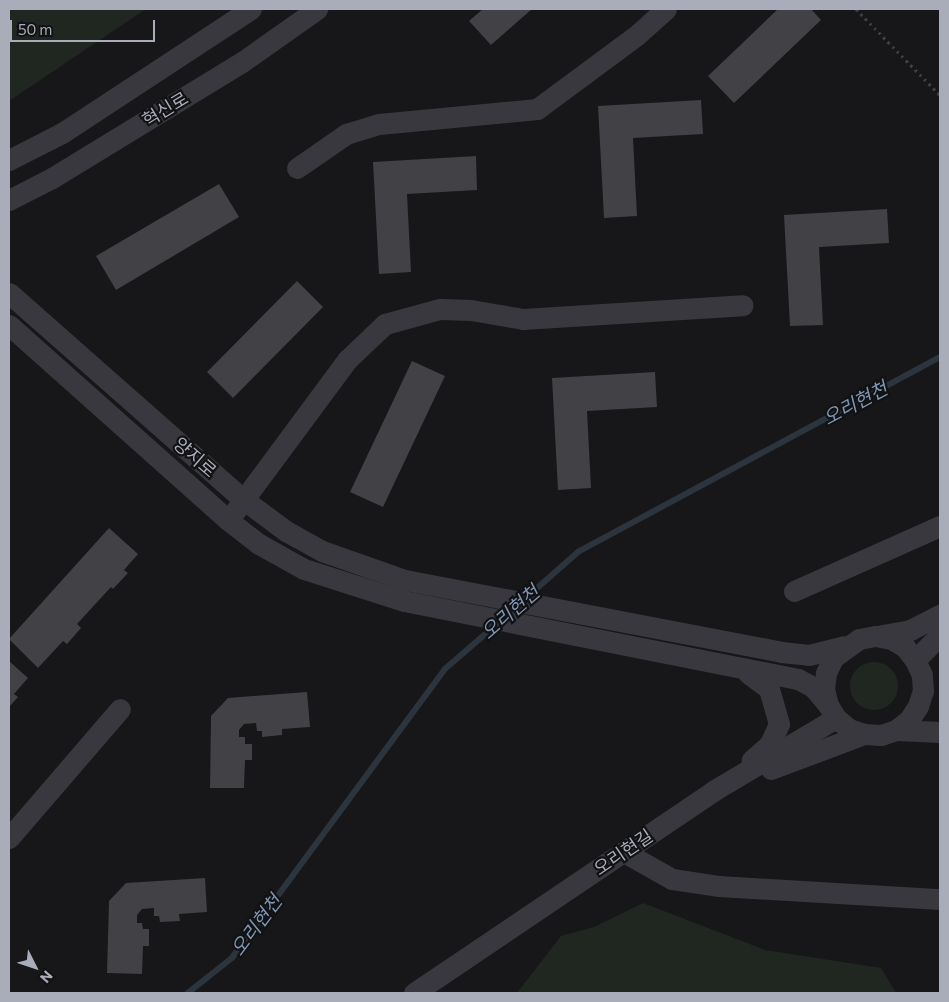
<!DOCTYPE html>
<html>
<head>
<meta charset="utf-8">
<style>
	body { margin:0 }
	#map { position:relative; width:949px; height:1002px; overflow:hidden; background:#171719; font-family:Commissioner,"Noto Sans KR",sans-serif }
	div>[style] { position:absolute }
	.green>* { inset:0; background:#1f2720 }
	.round { border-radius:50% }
	.stream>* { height:5.5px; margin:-2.75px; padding:0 2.75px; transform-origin:2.75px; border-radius:2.75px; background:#2c343d }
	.building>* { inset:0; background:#414146 }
	.path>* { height:3px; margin-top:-1.5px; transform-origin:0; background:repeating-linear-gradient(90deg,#3e3f45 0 2.5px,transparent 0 6.5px) }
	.minor>* { height:21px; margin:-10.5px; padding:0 10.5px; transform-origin:10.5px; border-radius:10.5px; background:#38383e }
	span { translate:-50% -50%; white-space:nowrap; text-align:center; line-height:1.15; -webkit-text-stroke:4.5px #121214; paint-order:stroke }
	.street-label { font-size:18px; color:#a9acb9 }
	.water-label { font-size:19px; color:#7f97b4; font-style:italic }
	.frame { position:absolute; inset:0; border:10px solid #a9acb9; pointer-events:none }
	.north { position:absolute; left:10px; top:942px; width:50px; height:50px; -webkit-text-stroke:4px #121214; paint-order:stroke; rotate:131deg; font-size:14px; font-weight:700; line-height:20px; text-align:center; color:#a9acb9 }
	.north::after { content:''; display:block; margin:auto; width:18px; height:22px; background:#a9acb9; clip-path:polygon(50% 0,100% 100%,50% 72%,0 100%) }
	.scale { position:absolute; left:10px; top:20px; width:145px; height:22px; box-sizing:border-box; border:2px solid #a9acb9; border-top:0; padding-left:6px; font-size:15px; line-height:18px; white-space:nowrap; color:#a9acb9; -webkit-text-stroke:4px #121214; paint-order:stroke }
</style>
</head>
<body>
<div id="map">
	<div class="green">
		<div style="clip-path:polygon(9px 9px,146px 9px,9px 101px)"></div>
		<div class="round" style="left:850px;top:662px;width:48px;height:48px"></div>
		<div style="clip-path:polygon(643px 903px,765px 950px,881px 968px,896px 993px,517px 993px,561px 936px,594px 927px)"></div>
	</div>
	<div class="stream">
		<div style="left:527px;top:597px;width:68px;rotate:-41.4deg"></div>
		<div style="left:578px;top:552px;width:411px;rotate:-28.3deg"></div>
		<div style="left:188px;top:993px;width:56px;rotate:-38.5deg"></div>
		<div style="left:232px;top:958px;width:359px;rotate:-53.6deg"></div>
		<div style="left:445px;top:669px;width:67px;rotate:-40.8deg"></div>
	</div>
	<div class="building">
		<div style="clip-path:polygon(483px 9px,532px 9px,491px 45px,469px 21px)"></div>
		<div style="clip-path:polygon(778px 9px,811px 9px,821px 20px,734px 103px,708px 76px)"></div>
		<div style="clip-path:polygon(701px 100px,703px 134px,633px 138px,637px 216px,604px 218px,598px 106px)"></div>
		<div style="clip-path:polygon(476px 156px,477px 190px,407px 194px,411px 272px,379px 274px,373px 162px)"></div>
		<div style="clip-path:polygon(219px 184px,239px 217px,116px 290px,96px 256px)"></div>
		<div style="clip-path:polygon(887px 209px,889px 243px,819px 247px,823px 325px,790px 326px,784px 215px)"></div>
		<div style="clip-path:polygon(297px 281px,323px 307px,233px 398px,207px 372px)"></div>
		<div style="clip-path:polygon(412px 361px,445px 376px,383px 507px,350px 492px)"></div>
		<div style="clip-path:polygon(655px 372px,657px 407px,587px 411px,591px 488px,558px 490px,552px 378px)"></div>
		<div style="clip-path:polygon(109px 528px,138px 554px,124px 570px,128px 573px,113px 589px,111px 587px,77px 624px,81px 628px,67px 644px,63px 641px,38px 668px,9px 639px)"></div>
		<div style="clip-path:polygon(9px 661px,28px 678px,14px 694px,18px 697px,9px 707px)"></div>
		<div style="clip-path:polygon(307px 692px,310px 727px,282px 729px,282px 735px,262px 737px,262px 731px,257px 731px,256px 723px,244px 724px,239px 730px,239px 737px,245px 737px,245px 744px,252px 744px,252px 760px,245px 760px,244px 788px,210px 788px,211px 716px,228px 698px)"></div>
		<div style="clip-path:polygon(205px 878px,207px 912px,179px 914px,180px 921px,160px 922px,159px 916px,154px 916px,154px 908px,142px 909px,137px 915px,137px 923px,142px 923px,143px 929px,149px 929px,149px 946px,143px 946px,142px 974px,107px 973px,109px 901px,126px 883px)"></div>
	</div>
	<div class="path">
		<div style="left:856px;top:9px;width:120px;rotate:45.7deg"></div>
	</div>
	<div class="minor">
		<div style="left:9px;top:160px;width:59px;rotate:-27deg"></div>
		<div style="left:62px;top:133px;width:226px;rotate:-33.3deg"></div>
		<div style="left:297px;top:168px;width:60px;rotate:-34.8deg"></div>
		<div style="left:346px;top:134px;width:34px;rotate:-17deg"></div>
		<div style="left:379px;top:124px;width:159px;rotate:-5.4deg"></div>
		<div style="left:537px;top:109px;width:124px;rotate:-36.5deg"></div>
		<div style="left:637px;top:35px;width:39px;rotate:-42deg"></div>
		<div style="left:9px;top:200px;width:48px;rotate:-27.1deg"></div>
		<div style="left:52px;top:178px;width:223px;rotate:-31.4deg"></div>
		<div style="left:242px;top:62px;width:92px;rotate:-35.2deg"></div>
		<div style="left:9px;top:293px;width:312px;rotate:41.4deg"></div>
		<div style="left:243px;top:499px;width:54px;rotate:36.7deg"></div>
		<div style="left:286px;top:531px;width:41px;rotate:29.1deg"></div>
		<div style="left:322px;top:551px;width:88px;rotate:19.3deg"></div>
		<div style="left:405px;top:580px;width:383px;rotate:10.8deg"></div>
		<div style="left:781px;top:652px;width:28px;rotate:6deg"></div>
		<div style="left:809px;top:655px;width:36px;rotate:-14deg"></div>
		<div style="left:9px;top:325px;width:293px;rotate:41.7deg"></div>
		<div style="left:228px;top:520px;width:39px;rotate:38deg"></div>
		<div style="left:259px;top:544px;width:51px;rotate:29.1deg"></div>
		<div style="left:304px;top:569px;width:105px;rotate:17.7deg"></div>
		<div style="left:404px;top:601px;width:402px;rotate:11.2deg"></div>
		<div style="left:798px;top:679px;width:17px;rotate:28deg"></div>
		<div style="left:813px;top:687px;width:23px;rotate:50deg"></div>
		<div style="left:236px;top:510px;width:187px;rotate:-53.5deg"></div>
		<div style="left:347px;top:360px;width:52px;rotate:-43.5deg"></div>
		<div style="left:385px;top:324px;width:57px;rotate:-15.3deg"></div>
		<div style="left:440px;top:309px;width:31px;rotate:2deg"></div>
		<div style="left:471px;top:310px;width:53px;rotate:9.8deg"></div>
		<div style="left:523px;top:319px;width:220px;rotate:-3.6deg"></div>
		<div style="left:794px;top:591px;width:160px;rotate:-24deg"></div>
		<div style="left:877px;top:636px;width:34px;rotate:-10deg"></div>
		<div style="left:910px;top:630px;width:34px;rotate:-27deg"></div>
		<div style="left:915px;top:660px;width:35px;rotate:-45deg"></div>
		<div style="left:748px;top:673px;width:26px;rotate:37deg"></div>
		<div style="left:769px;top:689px;width:36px;rotate:74deg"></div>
		<div style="left:779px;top:724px;width:23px;rotate:115deg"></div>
		<div style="left:769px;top:745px;width:23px;rotate:139deg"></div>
		<div style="left:896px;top:730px;width:44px;rotate:2.6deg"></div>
		<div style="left:771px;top:769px;width:99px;rotate:-20.6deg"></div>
		<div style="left:864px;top:734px;width:17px;rotate:3deg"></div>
		<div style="left:881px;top:735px;width:16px;rotate:-18deg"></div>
		<div style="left:896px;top:730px;width:16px;rotate:-38deg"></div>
		<div style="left:909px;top:720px;width:17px;rotate:-57deg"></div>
		<div style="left:918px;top:706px;width:16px;rotate:-72deg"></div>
		<div style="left:923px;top:691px;width:16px;rotate:-94deg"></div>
		<div style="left:922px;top:675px;width:17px;rotate:-115deg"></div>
		<div style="left:915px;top:660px;width:16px;rotate:-128deg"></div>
		<div style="left:905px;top:647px;width:16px;rotate:-150deg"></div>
		<div style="left:891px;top:639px;width:16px;rotate:-169deg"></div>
		<div style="left:875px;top:636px;width:16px;rotate:169deg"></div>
		<div style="left:859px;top:639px;width:32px;rotate:144deg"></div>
		<div style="left:833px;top:658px;width:17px;rotate:115deg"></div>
		<div style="left:826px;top:673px;width:16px;rotate:97deg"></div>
		<div style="left:824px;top:689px;width:16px;rotate:76deg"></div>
		<div style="left:828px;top:705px;width:15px;rotate:58deg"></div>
		<div style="left:836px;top:718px;width:17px;rotate:40deg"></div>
		<div style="left:849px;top:729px;width:16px;rotate:18deg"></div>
		<div style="left:9px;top:838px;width:170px;rotate:-49.3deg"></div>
		<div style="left:624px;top:852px;width:55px;rotate:29.4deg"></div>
		<div style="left:672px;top:879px;width:48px;rotate:8.5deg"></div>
		<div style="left:719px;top:886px;width:221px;rotate:3.4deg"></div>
		<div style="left:414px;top:993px;width:361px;rotate:-34deg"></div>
		<div style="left:713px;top:791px;width:143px;rotate:-30.7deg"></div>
	</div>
	<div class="street-label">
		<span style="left:165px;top:109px;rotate:-31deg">혁신로</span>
		<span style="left:195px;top:457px;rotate:41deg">양지로</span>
		<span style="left:623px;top:852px;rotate:-34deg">오리현길</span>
	</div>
	<div class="water-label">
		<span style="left:855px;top:403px;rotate:-28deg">오리현천</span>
		<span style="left:510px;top:612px;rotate:-41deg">오리현천</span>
		<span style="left:256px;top:925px;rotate:-53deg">오리현천</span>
	</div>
	<div class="frame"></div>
	<div class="north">N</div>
	<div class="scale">50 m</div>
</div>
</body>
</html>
